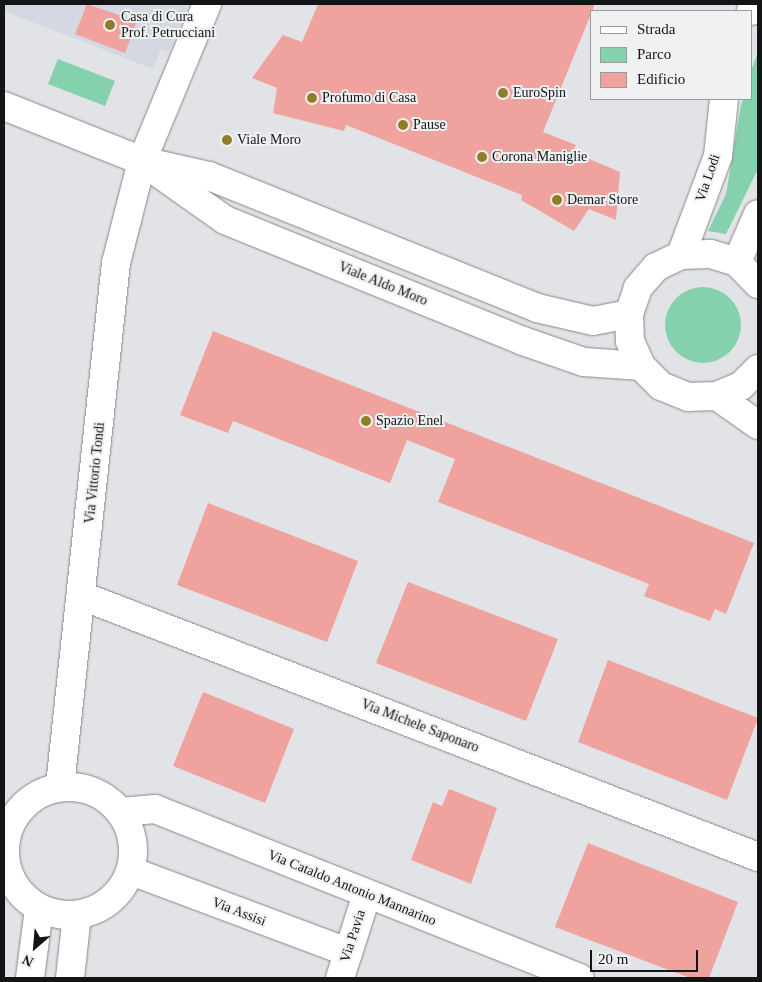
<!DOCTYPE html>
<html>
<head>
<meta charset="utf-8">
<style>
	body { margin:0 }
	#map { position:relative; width:762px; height:982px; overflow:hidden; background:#e2e3e6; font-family:Georgia,serif }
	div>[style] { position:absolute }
	.built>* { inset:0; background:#d4d8e2 }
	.green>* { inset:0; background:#85d0ad }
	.round { border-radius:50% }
	.building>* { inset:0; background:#f0a39e }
	.roads { filter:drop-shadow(0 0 1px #868789) drop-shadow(0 0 1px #868789) }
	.minor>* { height:28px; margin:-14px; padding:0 14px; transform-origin:14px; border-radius:14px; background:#fff }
	.minor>.ring { margin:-14px; padding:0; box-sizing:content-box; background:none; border:28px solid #fff; border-radius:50% }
	.tertiary>* { height:28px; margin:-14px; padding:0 14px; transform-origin:14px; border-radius:14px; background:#fff }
	.dots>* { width:14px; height:14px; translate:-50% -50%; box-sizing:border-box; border:2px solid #eff1f3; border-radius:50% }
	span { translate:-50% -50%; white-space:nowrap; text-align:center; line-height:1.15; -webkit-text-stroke:4px #eff1f3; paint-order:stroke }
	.poi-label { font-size:14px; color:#131415 }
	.left { translate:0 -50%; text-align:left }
	.street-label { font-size:14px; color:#131415 }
	.frame { position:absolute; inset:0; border:5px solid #131415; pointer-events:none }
	.legend { position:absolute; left:590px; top:10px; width:162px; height:90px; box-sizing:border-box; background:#eff1f3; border:1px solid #97999a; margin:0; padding:6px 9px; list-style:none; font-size:15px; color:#131415 }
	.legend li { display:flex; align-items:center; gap:10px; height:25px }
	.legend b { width:25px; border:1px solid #97999a }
	.north { position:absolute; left:10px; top:922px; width:50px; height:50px; -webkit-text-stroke:4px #eff1f3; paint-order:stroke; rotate:207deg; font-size:14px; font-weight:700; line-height:20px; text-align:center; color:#131415 }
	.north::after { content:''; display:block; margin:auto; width:18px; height:22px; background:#131415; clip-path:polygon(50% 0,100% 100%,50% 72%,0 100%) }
	.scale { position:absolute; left:590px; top:950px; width:108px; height:22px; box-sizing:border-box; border:2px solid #131415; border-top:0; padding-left:6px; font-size:15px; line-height:18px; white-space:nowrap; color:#131415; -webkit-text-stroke:4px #eff1f3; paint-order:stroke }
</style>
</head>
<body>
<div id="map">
	<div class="built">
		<div style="clip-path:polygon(4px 4px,188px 4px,169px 52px,161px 49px,153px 69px,4px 11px)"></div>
	</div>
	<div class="green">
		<div style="clip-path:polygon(758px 53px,758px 169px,726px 234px,708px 231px,726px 194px,741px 105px,743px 99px,751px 99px,751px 70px)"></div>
		<div style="clip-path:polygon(58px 59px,115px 81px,105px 106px,48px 84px)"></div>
		<div class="round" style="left:665px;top:287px;width:76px;height:76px"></div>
	</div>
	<div class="building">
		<div style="clip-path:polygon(87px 4px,137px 21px,125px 53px,75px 34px)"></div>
		<div style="clip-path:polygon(318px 4px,595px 4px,543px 132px,576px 145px,573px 152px,620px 172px,616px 220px,589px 209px,574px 231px,521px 200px,522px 195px,346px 125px,344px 131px,273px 113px,277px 88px,252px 78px,283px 35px,302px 42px)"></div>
		<div style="clip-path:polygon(213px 331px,754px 543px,726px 614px,715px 609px,710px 621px,644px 596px,649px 584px,438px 502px,455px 459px,407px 440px,390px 483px,233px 421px,228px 433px,180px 415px)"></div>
		<div style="clip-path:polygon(208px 503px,358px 561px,327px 642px,177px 585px)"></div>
		<div style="clip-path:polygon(408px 582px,558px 639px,526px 721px,376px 663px)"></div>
		<div style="clip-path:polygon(608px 660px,758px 718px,727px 800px,578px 742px)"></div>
		<div style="clip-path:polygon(203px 692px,294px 729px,265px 803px,173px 766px)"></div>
		<div style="clip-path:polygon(449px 789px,497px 808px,471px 884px,411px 860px,433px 802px,442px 806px)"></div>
		<div style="clip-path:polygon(588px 843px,738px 902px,709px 978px,690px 978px,555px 927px)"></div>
	</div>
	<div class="roads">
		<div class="minor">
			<div style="left:4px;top:106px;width:149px;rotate:21.7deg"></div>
			<div style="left:142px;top:161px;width:69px;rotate:12.6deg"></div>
			<div style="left:209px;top:176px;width:354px;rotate:21.9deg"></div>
			<div style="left:537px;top:308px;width:57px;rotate:13.1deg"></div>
			<div style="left:593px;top:321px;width:37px;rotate:-11deg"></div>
			<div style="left:153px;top:169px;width:88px;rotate:35.3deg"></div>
			<div style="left:225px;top:220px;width:322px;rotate:22.1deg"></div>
			<div style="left:523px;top:341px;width:65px;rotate:19deg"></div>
			<div style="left:584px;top:362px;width:57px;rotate:4deg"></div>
			<div style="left:82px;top:596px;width:725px;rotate:21.11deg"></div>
			<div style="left:60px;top:786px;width:526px;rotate:-83.89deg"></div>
			<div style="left:116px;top:263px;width:105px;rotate:-75.7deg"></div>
			<div style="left:142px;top:161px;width:170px;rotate:-67.5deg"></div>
			<div class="ring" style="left:5px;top:787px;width:100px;height:100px"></div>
			<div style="left:121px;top:812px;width:34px;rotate:-5deg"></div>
			<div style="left:155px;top:809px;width:457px;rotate:21.7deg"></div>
			<div style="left:131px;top:871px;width:232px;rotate:20.5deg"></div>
			<div style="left:30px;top:978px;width:70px;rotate:-82.6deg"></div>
			<div style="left:70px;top:978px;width:63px;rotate:-83.7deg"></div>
			<div style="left:340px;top:978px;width:88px;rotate:-72.2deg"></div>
		</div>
		<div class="tertiary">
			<div style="left:751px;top:11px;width:7px;rotate:-74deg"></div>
			<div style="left:681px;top:255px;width:106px;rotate:-69.5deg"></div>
			<div style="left:718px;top:156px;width:57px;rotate:-84deg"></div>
			<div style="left:737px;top:262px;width:52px;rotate:-66.4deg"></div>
			<div style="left:758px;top:284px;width:30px;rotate:-134deg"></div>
			<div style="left:737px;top:262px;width:28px;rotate:-163deg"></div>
			<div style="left:710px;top:254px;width:29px;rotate:178deg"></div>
			<div style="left:681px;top:255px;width:28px;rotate:154deg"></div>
			<div style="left:656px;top:267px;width:28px;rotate:131deg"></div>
			<div style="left:638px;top:288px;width:28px;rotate:109deg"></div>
			<div style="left:629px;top:314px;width:27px;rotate:88deg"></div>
			<div style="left:630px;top:341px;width:27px;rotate:66deg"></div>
			<div style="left:641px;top:366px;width:28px;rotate:45deg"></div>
			<div style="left:661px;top:386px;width:29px;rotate:22deg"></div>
			<div style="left:688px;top:397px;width:29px;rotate:-2deg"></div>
			<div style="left:717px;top:396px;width:26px;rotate:-23deg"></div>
			<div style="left:741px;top:386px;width:24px;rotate:-45deg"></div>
			<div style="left:717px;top:396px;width:50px;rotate:35.3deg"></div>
		</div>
	</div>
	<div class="dots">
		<div style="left:110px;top:25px;background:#907e25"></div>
		<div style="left:503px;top:93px;background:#907e25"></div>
		<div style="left:312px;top:98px;background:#907e25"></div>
		<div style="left:403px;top:125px;background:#907e25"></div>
		<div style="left:227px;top:140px;background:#907e25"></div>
		<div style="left:482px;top:157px;background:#907e25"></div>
		<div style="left:557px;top:200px;background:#907e25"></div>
		<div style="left:366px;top:421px;background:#907e25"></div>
	</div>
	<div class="poi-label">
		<span class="left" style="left:121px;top:25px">Casa di Cura<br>Prof. Petrucciani</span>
		<span class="left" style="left:513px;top:93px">EuroSpin</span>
		<span class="left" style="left:322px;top:98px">Profumo di Casa</span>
		<span class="left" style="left:413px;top:125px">Pause</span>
		<span class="left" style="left:237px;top:140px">Viale Moro</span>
		<span class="left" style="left:492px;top:157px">Corona Maniglie</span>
		<span class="left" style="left:567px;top:200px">Demar Store</span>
		<span class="left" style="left:376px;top:421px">Spazio Enel</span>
	</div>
	<div class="street-label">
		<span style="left:708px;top:178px;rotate:-71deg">Via Lodi</span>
		<span style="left:383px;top:284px;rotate:22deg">Viale Aldo Moro</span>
		<span style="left:95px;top:473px;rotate:-84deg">Via Vittorio Tondi</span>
		<span style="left:420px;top:726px;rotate:21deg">Via Michele Saponaro</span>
		<span style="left:352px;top:888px;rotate:22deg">Via Cataldo Antonio Mannarino</span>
		<span style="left:239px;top:912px;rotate:21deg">Via Assisi</span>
		<span style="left:353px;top:936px;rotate:-72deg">Via Pavia</span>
	</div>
	<div class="frame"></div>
	<ul class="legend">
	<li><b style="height:6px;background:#fff"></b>Strada</li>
	<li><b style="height:14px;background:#85d0ad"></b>Parco</li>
	<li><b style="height:14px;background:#f0a39e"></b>Edificio</li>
	</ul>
	<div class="north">N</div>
	<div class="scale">20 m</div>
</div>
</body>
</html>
